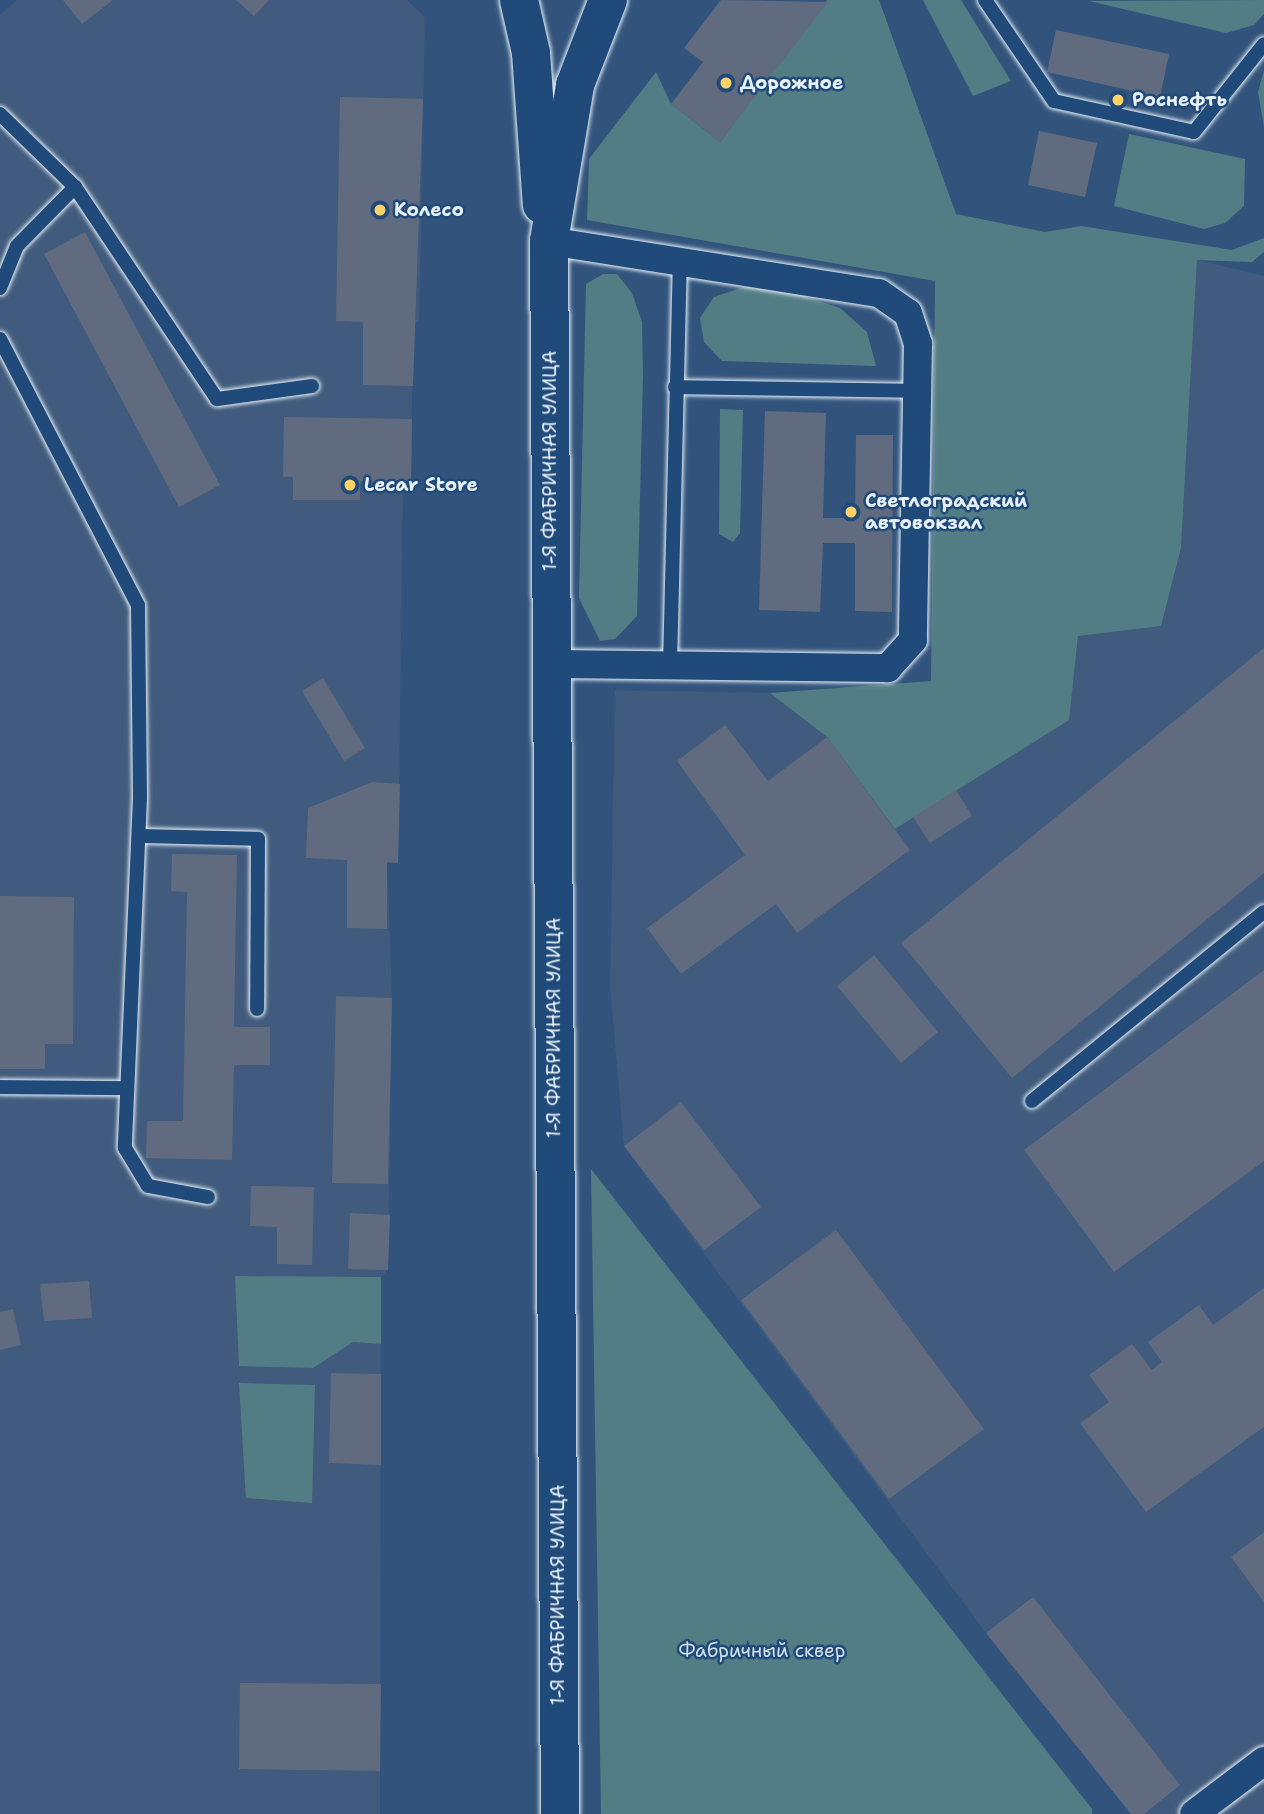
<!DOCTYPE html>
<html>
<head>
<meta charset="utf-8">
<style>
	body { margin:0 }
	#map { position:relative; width:1264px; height:1814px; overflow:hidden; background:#32547c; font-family:"Shantell Sans",sans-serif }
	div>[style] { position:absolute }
	.built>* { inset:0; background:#405b7d }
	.green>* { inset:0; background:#537d84 }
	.building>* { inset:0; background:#606b80 }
	.roads { filter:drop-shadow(0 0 2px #e8f1f8) drop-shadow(0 0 2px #e8f1f8) }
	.service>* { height:14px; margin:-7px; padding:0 7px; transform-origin:7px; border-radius:7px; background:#1f4a7a }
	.minor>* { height:28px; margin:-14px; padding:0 14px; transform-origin:14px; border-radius:14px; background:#1f4a7a }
	.secondary>* { height:38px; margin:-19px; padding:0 19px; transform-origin:19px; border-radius:19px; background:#1f4a7a }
	.dots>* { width:19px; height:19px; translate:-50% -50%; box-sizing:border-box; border:4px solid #1f4a7a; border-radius:50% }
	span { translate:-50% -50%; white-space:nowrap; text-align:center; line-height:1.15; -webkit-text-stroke:5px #1f4a7a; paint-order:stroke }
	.poi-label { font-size:19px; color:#e8f1f8; font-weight:700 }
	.left { translate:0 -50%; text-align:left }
	.street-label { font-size:19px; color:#e8f1f8 }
	.park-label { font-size:19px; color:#d2e0e7 }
</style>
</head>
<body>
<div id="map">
	<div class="built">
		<div style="clip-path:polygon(17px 0,407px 0,425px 17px,419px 322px,413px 322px,411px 482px,403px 483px,398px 863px,387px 863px,392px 998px,388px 1270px,381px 1277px,380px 1814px,0 1814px,0 15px)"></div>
		<div style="clip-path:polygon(1197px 260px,1264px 276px,1264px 1814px,1131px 1814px,986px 1633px,624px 1146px,610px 986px,615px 690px,770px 693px,827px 737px,895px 829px,1068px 720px,1078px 636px,1161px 626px,1181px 548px)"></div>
	</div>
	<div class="green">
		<div style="clip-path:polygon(827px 0,879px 0,956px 214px,1045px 232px,1081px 226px,1232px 250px,1264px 238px,1264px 252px,1252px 262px,1197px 260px,1181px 548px,1161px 626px,1078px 636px,1069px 720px,895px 829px,827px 737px,770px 693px,931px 681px,935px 281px,587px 220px,589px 159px,656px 72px,671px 104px,720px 142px)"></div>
		<div style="clip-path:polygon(923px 0,961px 0,1011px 81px,973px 96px)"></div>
		<div style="clip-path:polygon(1264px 0,1264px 14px,1254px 25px,1226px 33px,1089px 1px)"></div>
		<div style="clip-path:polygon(1264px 70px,1264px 127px,1258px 92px)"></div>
		<div style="clip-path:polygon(1129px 134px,1245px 159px,1244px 206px,1225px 223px,1204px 229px,1114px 206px)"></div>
		<div style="clip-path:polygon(603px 274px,617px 274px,632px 293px,642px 322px,643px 377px,637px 616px,615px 639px,600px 641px,579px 598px,586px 284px)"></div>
		<div style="clip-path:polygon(744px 287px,788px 291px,840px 308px,867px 332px,876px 366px,722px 361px,704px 342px,700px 318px,714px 297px)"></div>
		<div style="clip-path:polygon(720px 409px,743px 410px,740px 533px,733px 542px,719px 534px)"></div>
		<div style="clip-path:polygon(591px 1169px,1092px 1809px,1092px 1814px,601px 1814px)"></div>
		<div style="clip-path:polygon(235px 1276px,381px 1277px,381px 1344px,353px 1342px,313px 1368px,239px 1366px)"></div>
		<div style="clip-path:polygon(239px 1383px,315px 1385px,312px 1503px,246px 1498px)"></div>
	</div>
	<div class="building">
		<div style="clip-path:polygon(63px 0,113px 0,82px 24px)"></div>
		<div style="clip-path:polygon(236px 0,269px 0,254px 16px)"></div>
		<div style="clip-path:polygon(721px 0,828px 2px,720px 142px,671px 104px,703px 62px,684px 48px)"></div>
		<div style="clip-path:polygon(1056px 30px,1169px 54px,1160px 97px,1047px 72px)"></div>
		<div style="clip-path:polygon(340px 97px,423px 99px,413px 386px,363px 385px,363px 322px,336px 321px)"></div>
		<div style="clip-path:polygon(1039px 131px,1097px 143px,1085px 197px,1028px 185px)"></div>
		<div style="clip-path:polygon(85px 232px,220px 485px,179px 507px,44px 254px)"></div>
		<div style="clip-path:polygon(765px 411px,826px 413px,823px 518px,855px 518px,856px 435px,893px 435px,892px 612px,855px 611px,855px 543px,823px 543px,820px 612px,759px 610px)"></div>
		<div style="clip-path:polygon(284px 417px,412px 419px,411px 482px,360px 481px,360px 500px,293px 500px,293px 477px,283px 477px)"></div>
		<div style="clip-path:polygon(1264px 648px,1264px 873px,1012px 1078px,901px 943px)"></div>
		<div style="clip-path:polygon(323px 678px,365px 748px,344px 761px,302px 691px)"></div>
		<div style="clip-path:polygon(725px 725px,768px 781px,827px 737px,910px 850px,797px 933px,776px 904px,681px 974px,647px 928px,745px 855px,677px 761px)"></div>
		<div style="clip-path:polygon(372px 782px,400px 784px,398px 863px,387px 862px,387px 929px,347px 928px,347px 860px,306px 858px,308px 808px)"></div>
		<div style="clip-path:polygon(956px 790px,972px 816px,930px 843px,913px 817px)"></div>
		<div style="clip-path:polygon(172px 854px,237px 855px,234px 1027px,270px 1027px,270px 1065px,234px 1065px,232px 1160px,146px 1158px,147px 1121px,183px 1121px,187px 892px,171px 891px)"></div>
		<div style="clip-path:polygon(0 896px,74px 897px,73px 1044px,45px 1044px,45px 1069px,0 1069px)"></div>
		<div style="clip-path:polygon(874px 955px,938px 1032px,901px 1063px,837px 986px)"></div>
		<div style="clip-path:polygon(1264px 970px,1264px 1161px,1114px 1272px,1024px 1150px)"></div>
		<div style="clip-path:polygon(336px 996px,392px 998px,388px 1184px,332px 1183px)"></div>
		<div style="clip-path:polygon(681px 1102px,761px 1207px,704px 1250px,624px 1146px)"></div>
		<div style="clip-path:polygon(251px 1186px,314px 1187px,312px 1265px,277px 1264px,277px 1227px,250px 1226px)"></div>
		<div style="clip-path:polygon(350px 1213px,390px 1215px,388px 1270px,348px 1269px)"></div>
		<div style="clip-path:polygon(836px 1230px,984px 1429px,889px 1499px,741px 1300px)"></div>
		<div style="clip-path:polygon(89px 1281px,92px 1318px,44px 1321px,40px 1284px)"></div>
		<div style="clip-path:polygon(1264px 1288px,1264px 1427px,1146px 1512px,1080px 1423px,1109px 1402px,1089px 1375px,1132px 1344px,1152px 1370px,1162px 1362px,1148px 1342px,1199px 1305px,1213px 1325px)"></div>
		<div style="clip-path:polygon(13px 1309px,21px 1345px,0 1350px,0 1312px)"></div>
		<div style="clip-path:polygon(331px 1373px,381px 1374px,381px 1465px,329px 1463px)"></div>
		<div style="clip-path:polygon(1264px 1532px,1264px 1602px,1231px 1557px)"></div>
		<div style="clip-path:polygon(1033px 1597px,1180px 1785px,1144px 1814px,1131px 1814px,986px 1633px)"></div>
		<div style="clip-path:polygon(240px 1683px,381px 1684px,380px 1771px,239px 1769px)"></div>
	</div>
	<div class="roads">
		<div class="service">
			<div style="left:985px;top:0;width:122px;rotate:55.7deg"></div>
			<div style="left:1054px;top:101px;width:143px;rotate:12.5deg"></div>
			<div style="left:1194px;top:132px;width:112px;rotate:-51.5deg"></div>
			<div style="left:0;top:114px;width:105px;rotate:44.2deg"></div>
			<div style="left:75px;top:187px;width:255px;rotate:56.2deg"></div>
			<div style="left:217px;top:399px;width:96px;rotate:-7.8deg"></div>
			<div style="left:0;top:288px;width:45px;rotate:-68deg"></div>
			<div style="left:17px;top:246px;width:83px;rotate:-45.5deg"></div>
			<div style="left:0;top:339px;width:300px;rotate:62.6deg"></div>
			<div style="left:138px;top:605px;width:193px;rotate:89.4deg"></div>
			<div style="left:140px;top:798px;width:350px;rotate:92.5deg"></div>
			<div style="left:125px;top:1148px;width:44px;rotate:58.8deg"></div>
			<div style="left:148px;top:1186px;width:61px;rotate:10.4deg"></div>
			<div style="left:675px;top:387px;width:243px;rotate:0.9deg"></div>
			<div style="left:670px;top:666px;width:404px;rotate:-88.6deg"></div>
			<div style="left:139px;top:836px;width:119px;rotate:1.4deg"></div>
			<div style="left:258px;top:839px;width:170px;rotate:90.3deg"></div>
			<div style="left:0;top:1087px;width:127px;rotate:0.5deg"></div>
			<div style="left:1032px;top:1101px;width:299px;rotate:-39.2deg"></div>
		</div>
		<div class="minor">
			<div style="left:549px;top:241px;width:334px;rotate:9deg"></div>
			<div style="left:879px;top:293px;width:35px;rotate:35deg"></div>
			<div style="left:908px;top:313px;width:33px;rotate:72deg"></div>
			<div style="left:918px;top:344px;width:296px;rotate:91deg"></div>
			<div style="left:913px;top:640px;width:38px;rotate:132deg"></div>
			<div style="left:888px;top:668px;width:337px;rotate:-179.3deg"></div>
			<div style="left:1194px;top:1814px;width:88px;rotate:-37.1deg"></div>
		</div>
		<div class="secondary">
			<div style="left:519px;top:0;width:54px;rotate:77.2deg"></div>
			<div style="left:531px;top:53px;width:152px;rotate:85.9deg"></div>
			<div style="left:560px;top:1814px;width:1573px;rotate:-90.4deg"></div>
			<div style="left:549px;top:241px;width:158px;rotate:-80.5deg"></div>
			<div style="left:575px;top:85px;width:91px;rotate:-68.8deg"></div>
		</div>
	</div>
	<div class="dots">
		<div style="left:726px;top:83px;background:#ffd166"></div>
		<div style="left:1118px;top:100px;background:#ffd166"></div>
		<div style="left:380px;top:210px;background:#ffd166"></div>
		<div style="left:350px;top:485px;background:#ffd166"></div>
		<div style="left:851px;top:512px;background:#ffd166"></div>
	</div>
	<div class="poi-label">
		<span class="left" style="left:740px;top:83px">Дорожное</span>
		<span class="left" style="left:1132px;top:100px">Роснефть</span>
		<span class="left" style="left:394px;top:210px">Колесо</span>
		<span class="left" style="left:364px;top:485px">Lecar Store</span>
		<span class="left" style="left:865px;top:512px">Светлоградский<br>автовокзал</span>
	</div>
	<div class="street-label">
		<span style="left:550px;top:461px;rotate:-90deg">1-Я ФАБРИЧНАЯ УЛИЦА</span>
		<span style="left:554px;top:1028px;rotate:-90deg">1-Я ФАБРИЧНАЯ УЛИЦА</span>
		<span style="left:558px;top:1595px;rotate:-90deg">1-Я ФАБРИЧНАЯ УЛИЦА</span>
	</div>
	<div class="park-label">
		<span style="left:762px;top:1651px">Фабричный сквер</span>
	</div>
</div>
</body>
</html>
